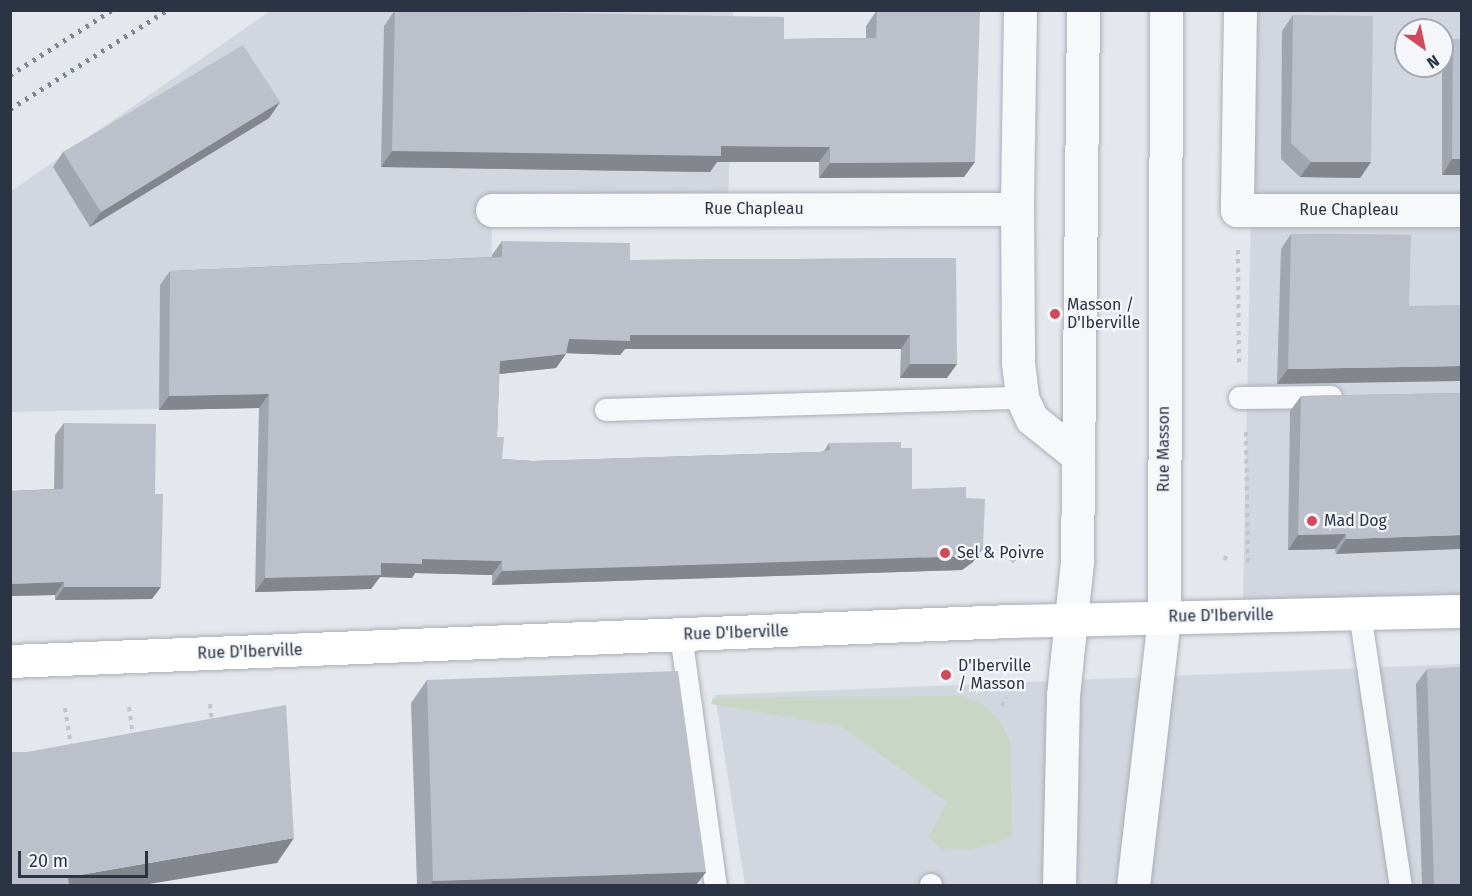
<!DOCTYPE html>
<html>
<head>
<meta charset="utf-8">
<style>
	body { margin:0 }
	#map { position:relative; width:1472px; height:896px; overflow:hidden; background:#e4e7ec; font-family:"Fira Sans",sans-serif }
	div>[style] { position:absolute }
	.built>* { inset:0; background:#d2d6de }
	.green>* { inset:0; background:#c9d6c5 }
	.path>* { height:4px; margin-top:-2px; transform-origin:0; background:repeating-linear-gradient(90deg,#c2c5cb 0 4.5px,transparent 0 9px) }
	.roads { filter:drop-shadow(0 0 2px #a9aeb7) drop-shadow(0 0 2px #a9aeb7) }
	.service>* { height:22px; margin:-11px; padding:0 11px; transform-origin:11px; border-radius:11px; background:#f7f8fa }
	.minor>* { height:33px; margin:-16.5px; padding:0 16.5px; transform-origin:16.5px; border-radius:16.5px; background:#f7f8fa }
	.tertiary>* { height:33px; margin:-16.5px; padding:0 16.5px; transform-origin:16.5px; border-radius:16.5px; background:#f7f8fa }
	.secondary>* { height:33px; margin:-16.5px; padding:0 16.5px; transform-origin:16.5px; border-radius:16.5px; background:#fff }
	.rail>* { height:4.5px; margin-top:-2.25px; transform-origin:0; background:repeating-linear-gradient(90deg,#7d8696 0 3px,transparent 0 9px) }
	.wall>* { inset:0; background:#a1a5ae }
	.shaded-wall>* { inset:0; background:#83868d }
	.building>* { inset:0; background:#bbc0ca }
	.dots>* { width:16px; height:16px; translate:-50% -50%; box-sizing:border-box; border:3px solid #f4f6f9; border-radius:50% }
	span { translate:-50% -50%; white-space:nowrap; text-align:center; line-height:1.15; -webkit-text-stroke:4.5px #f4f6f9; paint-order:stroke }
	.street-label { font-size:16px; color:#2b3445 }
	.poi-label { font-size:16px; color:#2b3445 }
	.left { translate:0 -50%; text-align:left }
	.frame { position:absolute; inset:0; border:12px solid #2b3445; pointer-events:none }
	.north { position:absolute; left:1394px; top:18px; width:60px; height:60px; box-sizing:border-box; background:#f4f6f9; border:2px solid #a4a8b1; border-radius:50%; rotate:147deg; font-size:16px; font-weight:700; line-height:24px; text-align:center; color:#2b3445 }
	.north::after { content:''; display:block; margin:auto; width:21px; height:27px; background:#d1495b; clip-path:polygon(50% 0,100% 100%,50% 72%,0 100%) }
	.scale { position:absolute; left:18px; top:851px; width:130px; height:27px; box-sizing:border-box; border:3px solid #2b3445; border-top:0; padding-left:8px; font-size:18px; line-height:21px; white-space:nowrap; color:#2b3445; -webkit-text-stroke:4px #f4f6f9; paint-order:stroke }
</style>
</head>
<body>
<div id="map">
	<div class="built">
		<div style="clip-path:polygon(270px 11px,733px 11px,728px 209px,492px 210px,491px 411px,379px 404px,11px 412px,10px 192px)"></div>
		<div style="clip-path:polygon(evenodd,1255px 11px,1461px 11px,1461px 597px,1243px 602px,1255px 11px,1406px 30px,1442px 30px,1442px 66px,1406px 66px,1406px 30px)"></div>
		<div style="clip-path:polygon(1461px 664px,1461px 885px,745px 885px,715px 695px)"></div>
	</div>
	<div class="green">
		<div style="clip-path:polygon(962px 696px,984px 705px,1002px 724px,1010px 743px,1012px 837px,971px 850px,941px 849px,929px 837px,947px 802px,840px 726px,711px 704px,713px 698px)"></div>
	</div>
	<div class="path">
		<div style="left:1238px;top:250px;width:116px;rotate:89.5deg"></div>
		<div style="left:1246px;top:432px;width:132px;rotate:89.1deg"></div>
		<div style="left:1011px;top:559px;width:6px;rotate:39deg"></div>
		<div style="left:1224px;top:560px;width:7px;rotate:-56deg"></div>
		<div style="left:210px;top:704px;width:20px;rotate:84deg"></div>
		<div style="left:1002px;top:706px;width:10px;rotate:-61deg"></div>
		<div style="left:129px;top:707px;width:28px;rotate:82deg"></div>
		<div style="left:65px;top:708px;width:39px;rotate:81deg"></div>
	</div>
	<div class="roads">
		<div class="service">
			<div style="left:1240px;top:398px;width:91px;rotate:-0.6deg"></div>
			<div style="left:606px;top:410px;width:416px;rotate:-1.7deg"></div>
			<div style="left:1360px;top:613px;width:276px;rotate:81.5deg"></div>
			<div style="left:681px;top:635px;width:253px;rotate:82.1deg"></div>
			<div style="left:931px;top:886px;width:1px;rotate:-90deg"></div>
		</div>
		<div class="minor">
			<div style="left:1020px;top:10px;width:199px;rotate:90.9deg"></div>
			<div style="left:1017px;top:209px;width:154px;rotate:89.6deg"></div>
			<div style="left:1018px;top:363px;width:35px;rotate:83deg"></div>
			<div style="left:1022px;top:398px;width:23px;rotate:65deg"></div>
			<div style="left:1032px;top:419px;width:59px;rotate:38.8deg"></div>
			<div style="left:1240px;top:10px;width:200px;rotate:90.9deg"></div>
			<div style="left:1237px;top:210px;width:225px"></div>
			<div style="left:492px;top:210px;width:525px;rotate:-0.11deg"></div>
		</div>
		<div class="tertiary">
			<div style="left:1059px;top:886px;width:191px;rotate:-88.8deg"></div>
			<div style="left:1063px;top:695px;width:134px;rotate:-84deg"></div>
			<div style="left:1077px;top:562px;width:552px;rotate:-89.38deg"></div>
			<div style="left:1133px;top:886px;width:271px;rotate:-83.4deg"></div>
			<div style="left:1164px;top:617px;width:607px;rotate:-89.81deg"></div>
		</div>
		<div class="secondary">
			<div style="left:10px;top:661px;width:1003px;rotate:-2.29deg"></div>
			<div style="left:1012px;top:621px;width:450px;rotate:-1.3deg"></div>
		</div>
	</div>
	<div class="rail">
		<div style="left:10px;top:75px;width:121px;rotate:-32.5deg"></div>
		<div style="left:10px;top:109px;width:186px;rotate:-32.2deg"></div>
	</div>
	<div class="wall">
		<div style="clip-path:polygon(395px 10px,784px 39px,866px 38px,866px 26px,877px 10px,980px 10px,964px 177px,819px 178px,819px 162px,717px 162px,710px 172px,381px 167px,384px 26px)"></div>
		<div style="clip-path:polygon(1293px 15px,1371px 162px,1360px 178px,1300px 177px,1281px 159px,1282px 31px)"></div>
		<div style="clip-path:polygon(1453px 39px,1461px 39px,1461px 175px,1442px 175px,1442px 55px)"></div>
		<div style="clip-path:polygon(280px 102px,269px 118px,90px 227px,53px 167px,63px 152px)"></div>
		<div style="clip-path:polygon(1291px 234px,1411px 235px,1277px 384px,1281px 249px)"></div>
		<div style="clip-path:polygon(502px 241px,630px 260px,956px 258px,947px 378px,900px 378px,901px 349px,625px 349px,620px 355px,566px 353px,556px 368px,499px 374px,497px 437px,502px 459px,533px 461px,820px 452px,824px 451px,829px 443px,901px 448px,912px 489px,966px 498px,973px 562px,962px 570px,492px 585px,492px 575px,415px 573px,412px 578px,380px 577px,371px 589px,255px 592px,259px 408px,159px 410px,160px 285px,170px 271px,492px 257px,492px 255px)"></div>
		<div style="clip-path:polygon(1461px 393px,1336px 554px,1335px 549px,1288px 550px,1290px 411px,1301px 396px)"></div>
		<div style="clip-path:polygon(64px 423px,152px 599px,55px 600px,55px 595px,10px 596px,10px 491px,54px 489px,55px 435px)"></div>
		<div style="clip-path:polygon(1427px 669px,1461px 885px,1422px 885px,1416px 684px)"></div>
		<div style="clip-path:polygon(427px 680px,706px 872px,696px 885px,417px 885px,411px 703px)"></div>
	</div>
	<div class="shaded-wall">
		<div style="clip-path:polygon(280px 102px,269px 118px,90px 227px,101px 212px)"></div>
		<div style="clip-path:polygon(721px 146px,830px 147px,819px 162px,717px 162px,710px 172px,381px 167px,392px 151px)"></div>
		<div style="clip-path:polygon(1452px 159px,1461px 159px,1461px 175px,1442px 175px)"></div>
		<div style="clip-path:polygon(975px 162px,964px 177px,819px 178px,830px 163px)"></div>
		<div style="clip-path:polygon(1311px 162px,1371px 162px,1360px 178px,1300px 177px)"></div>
		<div style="clip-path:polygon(630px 335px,910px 335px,901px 349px,625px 349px,620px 355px,559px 353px,569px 339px)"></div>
		<div style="clip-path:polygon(566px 354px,556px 368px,490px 375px,500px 361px)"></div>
		<div style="clip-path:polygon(910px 364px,957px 364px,947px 378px,900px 378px)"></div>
		<div style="clip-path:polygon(1461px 366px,1461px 381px,1277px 384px,1288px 369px)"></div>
		<div style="clip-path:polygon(269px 394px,259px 408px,159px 410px,169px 396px)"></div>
		<div style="clip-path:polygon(1346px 534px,1335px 549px,1288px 550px,1298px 535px)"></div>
		<div style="clip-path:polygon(1461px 535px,1461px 549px,1336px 554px,1346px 539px)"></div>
		<div style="clip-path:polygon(983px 548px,973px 562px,962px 570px,492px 585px,502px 571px)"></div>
		<div style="clip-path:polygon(422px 559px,502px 561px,492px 575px,415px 573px,412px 578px,380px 577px,371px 589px,255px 592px,265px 578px,381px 563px)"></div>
		<div style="clip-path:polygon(64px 582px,55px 595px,10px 596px,10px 584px)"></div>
		<div style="clip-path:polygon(64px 587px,161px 587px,152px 599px,55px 600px)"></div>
		<div style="clip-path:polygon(294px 838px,277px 863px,143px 885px,62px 885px,68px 877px)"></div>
		<div style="clip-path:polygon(706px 872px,696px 885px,430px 885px,433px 881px)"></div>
	</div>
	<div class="building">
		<div style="clip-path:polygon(395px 10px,784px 17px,784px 39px,876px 38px,877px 10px,980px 10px,975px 162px,830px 163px,830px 147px,721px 146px,721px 156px,392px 151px)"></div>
		<div style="clip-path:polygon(1293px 15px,1373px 16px,1371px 162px,1311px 162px,1291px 143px)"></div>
		<div style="clip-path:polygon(1453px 39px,1461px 39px,1461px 159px,1452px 159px)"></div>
		<div style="clip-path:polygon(243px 45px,280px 102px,101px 212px,63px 152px)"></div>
		<div style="clip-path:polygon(1291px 234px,1411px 235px,1409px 306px,1461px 305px,1461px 366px,1288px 369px)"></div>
		<div style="clip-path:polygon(502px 241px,630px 243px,630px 260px,956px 258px,957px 364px,910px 364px,910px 335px,630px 335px,630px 341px,569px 339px,566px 354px,500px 361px,497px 437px,504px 437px,502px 459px,533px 461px,820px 452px,830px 450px,829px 443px,901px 442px,901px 448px,912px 448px,912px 489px,966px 487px,966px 498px,985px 499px,983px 548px,972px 556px,502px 571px,502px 561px,422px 559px,422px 564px,381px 563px,381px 575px,265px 578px,269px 394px,169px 396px,170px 271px,502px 257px)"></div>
		<div style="clip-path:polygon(1461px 393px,1461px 535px,1346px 539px,1346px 534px,1298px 535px,1301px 396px)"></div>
		<div style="clip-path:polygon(64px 423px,156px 424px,155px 494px,163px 494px,161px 587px,64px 587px,64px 582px,10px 584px,10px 491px,63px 489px)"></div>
		<div style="clip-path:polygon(1461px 667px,1461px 885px,1434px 885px,1427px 669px)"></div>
		<div style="clip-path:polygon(678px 671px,706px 872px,433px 881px,427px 680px)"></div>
		<div style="clip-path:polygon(286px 705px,294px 838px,68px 877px,69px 885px,10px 885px,10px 752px,27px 752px)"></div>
	</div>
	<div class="dots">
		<div style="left:1055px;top:314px;background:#d1495b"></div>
		<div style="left:1312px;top:521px;background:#d1495b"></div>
		<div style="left:945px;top:553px;background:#d1495b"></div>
		<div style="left:946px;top:675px;background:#d1495b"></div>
	</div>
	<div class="street-label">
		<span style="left:754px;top:209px">Rue Chapleau</span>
		<span style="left:1349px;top:210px">Rue Chapleau</span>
		<span style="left:1164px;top:449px;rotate:-90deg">Rue Masson</span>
		<span style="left:1221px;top:616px;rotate:-1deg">Rue D'Iberville</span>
		<span style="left:736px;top:633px;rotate:-2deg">Rue D'Iberville</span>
		<span style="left:250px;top:652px;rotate:-2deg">Rue D'Iberville</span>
	</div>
	<div class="poi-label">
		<span class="left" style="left:1067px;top:314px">Masson /<br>D'Iberville</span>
		<span class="left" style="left:1324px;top:521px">Mad Dog</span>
		<span class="left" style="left:957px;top:553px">Sel &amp; Poivre</span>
		<span class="left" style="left:958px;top:675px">D'Iberville<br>/ Masson</span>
	</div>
	<div class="frame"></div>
	<div class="north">N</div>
	<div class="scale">20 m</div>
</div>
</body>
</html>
